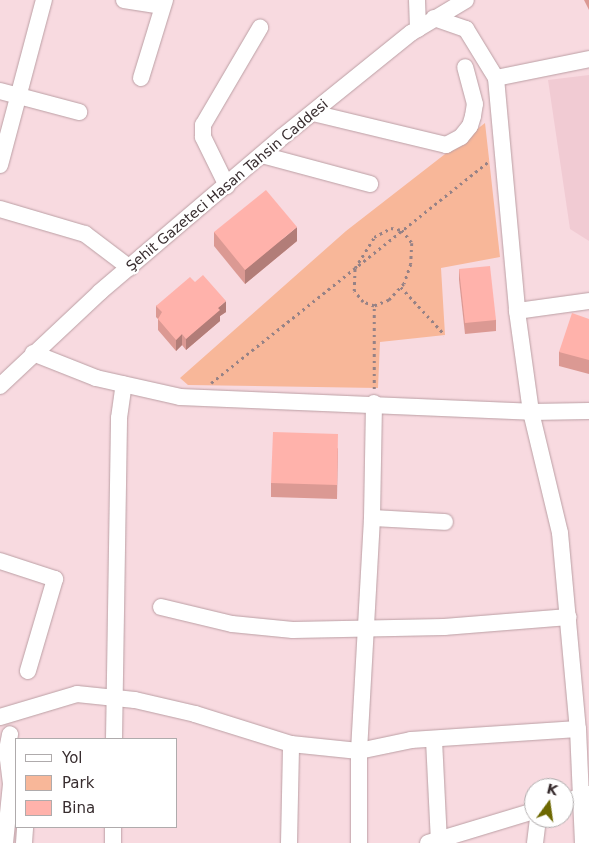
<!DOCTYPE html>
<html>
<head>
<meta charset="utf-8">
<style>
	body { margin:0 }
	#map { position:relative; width:589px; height:843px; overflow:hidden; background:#f8dae0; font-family:"DejaVu Sans",sans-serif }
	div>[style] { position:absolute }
	.built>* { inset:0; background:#f1cbd3 }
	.green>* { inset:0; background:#f8b799 }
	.path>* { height:2.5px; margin-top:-1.25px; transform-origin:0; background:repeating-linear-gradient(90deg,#968286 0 2.5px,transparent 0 6.5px) }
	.roads { filter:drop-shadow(0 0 1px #bb9fa4) drop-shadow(0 0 1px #bb9fa4) }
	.minor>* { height:16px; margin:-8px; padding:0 8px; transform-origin:8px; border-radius:8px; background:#fff }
	.wall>* { inset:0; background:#db9993 }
	.shaded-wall>* { inset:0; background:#b27d78 }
	.building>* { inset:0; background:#ffb2ab }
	span { translate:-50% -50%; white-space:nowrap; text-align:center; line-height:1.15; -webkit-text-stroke:4.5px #fff; paint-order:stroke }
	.street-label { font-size:14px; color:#382d2f }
	.legend { position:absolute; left:15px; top:738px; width:162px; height:90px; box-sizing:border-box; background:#fff; border:1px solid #afabac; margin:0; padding:6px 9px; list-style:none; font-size:15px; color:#382d2f }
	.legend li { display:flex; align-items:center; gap:10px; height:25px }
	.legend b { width:25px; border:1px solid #afabac }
	.north { position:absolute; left:524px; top:778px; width:50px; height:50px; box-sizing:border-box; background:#fff; border:1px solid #afabac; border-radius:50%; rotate:14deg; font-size:14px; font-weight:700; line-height:20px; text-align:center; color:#382d2f }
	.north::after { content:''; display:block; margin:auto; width:18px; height:22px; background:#6d6801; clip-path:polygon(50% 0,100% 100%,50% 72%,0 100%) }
</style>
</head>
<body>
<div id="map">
	<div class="built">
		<div style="clip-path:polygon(589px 75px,589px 241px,570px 229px,548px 80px)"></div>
	</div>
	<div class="green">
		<div style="clip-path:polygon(485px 123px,500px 257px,441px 268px,445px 335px,380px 342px,378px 388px,188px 385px,180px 378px,346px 231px)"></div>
	</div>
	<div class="path">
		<div style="left:391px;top:228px;width:11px;rotate:10deg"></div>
		<div style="left:402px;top:230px;width:16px;rotate:52deg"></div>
		<div style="left:412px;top:243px;width:21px;rotate:93deg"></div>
		<div style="left:411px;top:264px;width:21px;rotate:109deg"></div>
		<div style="left:404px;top:284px;width:22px;rotate:133deg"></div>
		<div style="left:389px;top:300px;width:16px;rotate:158deg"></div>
		<div style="left:374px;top:306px;width:12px;rotate:-160deg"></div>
		<div style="left:363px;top:302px;width:14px;rotate:-129deg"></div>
		<div style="left:354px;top:291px;width:23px;rotate:-88deg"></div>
		<div style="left:355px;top:268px;width:36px;rotate:-58deg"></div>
		<div style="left:374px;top:237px;width:19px;rotate:-28deg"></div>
		<div style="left:401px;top:287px;width:65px;rotate:47.5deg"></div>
		<div style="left:211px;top:383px;width:354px;rotate:-38.6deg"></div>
		<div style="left:374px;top:389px;width:83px;rotate:-90deg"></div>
	</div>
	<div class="roads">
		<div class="minor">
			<div style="left:124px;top:0;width:39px;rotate:9deg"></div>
			<div style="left:417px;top:0;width:29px;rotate:88deg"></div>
			<div style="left:434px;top:18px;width:34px;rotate:19deg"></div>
			<div style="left:466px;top:29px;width:57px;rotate:58.5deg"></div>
			<div style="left:496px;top:78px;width:95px;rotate:-11.5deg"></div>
			<div style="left:141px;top:78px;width:82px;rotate:-72.9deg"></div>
			<div style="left:496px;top:78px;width:234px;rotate:84.8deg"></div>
			<div style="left:517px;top:311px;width:102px;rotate:82.1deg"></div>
			<div style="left:531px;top:412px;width:124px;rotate:76.5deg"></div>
			<div style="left:560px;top:533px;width:197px;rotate:84.8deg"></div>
			<div style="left:578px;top:729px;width:114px;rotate:87.5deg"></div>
			<div style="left:0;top:91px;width:82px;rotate:14.9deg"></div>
			<div style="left:313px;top:113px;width:137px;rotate:13.5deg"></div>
			<div style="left:446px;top:145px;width:17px;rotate:-28deg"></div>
			<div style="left:461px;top:137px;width:14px;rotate:-51deg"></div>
			<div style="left:470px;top:126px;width:10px;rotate:-73deg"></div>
			<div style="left:473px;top:116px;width:12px;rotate:-81deg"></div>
			<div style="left:475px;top:104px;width:38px;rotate:-105deg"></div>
			<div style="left:262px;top:155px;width:112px;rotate:15deg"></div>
			<div style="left:0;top:165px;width:171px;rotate:-75.1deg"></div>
			<div style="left:227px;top:186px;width:55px;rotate:-116.1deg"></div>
			<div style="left:203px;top:137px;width:12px;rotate:-90deg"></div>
			<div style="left:203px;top:125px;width:113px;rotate:-59.6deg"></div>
			<div style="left:0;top:209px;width:89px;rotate:16.4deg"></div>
			<div style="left:85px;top:234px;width:56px;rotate:37.1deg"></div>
			<div style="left:517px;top:311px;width:73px;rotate:-7.9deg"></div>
			<div style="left:33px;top:353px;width:68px;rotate:21.6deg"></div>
			<div style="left:96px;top:378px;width:86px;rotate:12.7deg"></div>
			<div style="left:180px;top:397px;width:351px;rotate:2.4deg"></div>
			<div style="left:531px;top:412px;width:58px;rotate:-1deg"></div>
			<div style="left:0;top:386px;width:137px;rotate:-43.2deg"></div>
			<div style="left:100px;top:292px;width:239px;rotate:-40.4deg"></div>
			<div style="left:282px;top:137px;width:166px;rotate:-38.9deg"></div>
			<div style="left:411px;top:33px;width:64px;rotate:-31deg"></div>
			<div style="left:372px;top:518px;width:73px;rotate:3.1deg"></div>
			<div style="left:0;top:561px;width:58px;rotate:18.1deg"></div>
			<div style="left:55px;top:579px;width:96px;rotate:106.4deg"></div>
			<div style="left:161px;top:607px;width:73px;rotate:13.5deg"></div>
			<div style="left:232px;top:624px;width:61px;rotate:5.6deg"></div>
			<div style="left:293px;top:630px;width:151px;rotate:-1.1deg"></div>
			<div style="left:444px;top:627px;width:125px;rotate:-4.6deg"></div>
			<div style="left:0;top:717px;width:80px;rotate:-16.6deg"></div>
			<div style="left:77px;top:694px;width:58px;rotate:5.9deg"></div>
			<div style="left:135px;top:700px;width:62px;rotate:13.1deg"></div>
			<div style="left:195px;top:714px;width:101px;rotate:17.4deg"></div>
			<div style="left:291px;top:744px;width:68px;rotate:5.9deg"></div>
			<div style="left:359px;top:751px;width:53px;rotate:-11.9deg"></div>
			<div style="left:411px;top:740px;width:167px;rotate:-3.8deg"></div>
			<div style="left:114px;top:739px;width:321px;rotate:-89.1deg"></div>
			<div style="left:119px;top:418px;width:34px;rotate:-82deg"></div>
			<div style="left:434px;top:740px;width:103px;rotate:87.2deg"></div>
			<div style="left:564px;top:802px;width:26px;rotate:-18deg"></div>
			<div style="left:5px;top:843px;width:59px;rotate:-84.2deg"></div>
			<div style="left:11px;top:784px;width:34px;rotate:-97deg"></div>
			<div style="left:7px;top:750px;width:16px;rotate:-79deg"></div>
			<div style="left:24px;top:843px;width:16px;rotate:-86deg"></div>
			<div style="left:113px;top:843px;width:16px;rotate:-90deg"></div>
			<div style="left:289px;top:843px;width:99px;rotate:-88.8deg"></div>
			<div style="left:359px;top:843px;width:92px;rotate:-90deg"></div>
			<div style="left:359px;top:751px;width:233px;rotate:-86.8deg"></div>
			<div style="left:372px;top:518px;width:115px;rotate:-89deg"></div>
			<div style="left:428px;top:843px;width:111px;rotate:-16.8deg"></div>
			<div style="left:535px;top:843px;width:25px;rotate:-83deg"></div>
		</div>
	</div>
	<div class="wall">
		<div style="clip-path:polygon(584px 0,589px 0,589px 10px)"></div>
		<div style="clip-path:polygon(214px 232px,297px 241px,245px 284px,214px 246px)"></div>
		<div style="clip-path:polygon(459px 269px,496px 320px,496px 331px,465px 334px,459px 280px)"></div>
		<div style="clip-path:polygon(195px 282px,226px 312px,220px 316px,220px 321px,186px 350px,182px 345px,176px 351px,158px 330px,158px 319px,156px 317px,156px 306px)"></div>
		<div style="clip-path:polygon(589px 319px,589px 374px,559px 366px,559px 352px)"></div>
		<div style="clip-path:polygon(338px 448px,337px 499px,271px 497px,271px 483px)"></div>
	</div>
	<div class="shaded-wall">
		<div style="clip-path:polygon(297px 227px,297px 241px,245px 284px,245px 270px)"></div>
		<div style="clip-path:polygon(226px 301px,226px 312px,220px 316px,220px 321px,186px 350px,186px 339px,218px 308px)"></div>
		<div style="clip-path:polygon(182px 334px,182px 345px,176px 351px,176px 340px)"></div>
	</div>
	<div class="building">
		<div style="clip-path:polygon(266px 190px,297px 227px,245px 270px,214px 232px)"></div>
		<div style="clip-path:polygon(490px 266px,496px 320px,465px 323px,459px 269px)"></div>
		<div style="clip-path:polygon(203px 275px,226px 301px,218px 308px,220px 310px,186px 339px,182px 334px,176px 340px,158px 319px,162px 312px,156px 306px,190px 277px,195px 282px)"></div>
		<div style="clip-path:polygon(572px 313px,589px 319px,589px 360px,559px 352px)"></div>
		<div style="clip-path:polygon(273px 432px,338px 434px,337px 485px,271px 483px)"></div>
	</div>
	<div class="street-label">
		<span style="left:227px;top:185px;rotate:-40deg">Şehit Gazeteci Hasan Tahsin Caddesi</span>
	</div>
	<ul class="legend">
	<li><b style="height:6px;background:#fff"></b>Yol</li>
	<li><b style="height:14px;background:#f8b799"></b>Park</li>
	<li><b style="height:14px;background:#ffb2ab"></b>Bina</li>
	</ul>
	<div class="north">K</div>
</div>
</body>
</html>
